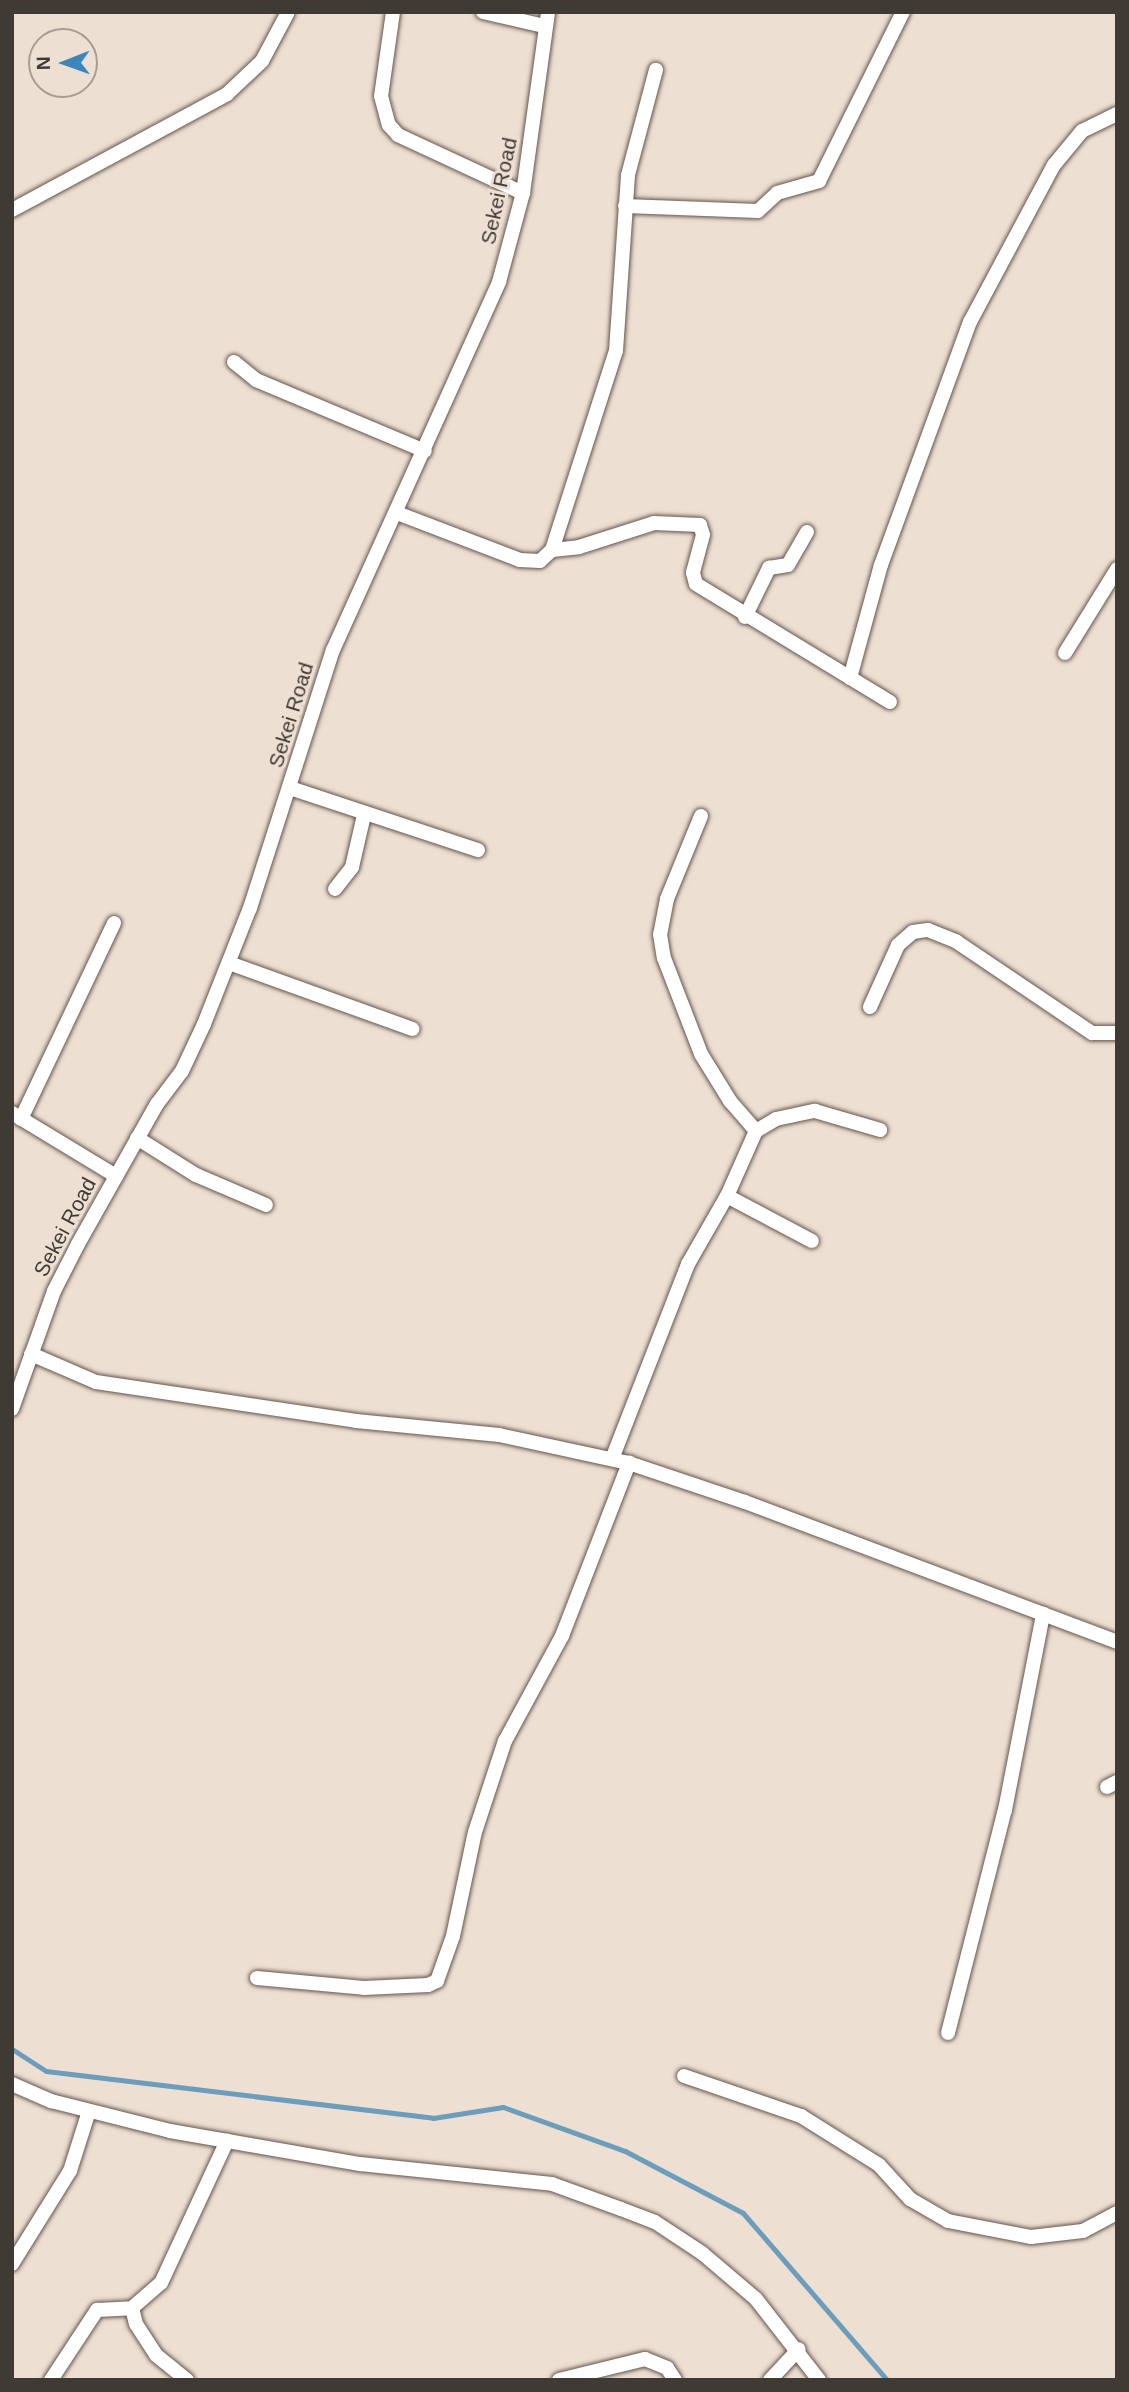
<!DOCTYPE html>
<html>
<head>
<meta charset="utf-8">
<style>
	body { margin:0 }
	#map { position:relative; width:1129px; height:2392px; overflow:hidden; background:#eedfd3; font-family:Arial,sans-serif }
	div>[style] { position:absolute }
	.stream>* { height:5px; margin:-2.5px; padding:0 2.5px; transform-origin:2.5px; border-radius:2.5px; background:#6c9dba }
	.roads { filter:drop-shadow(0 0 2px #63564c) drop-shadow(0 0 2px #63564c) }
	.minor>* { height:14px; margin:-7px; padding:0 7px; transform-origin:7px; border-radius:7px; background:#fff }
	span { translate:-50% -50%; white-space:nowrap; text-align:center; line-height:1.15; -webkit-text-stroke:6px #eedfd3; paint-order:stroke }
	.street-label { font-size:21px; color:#403a35 }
	.frame { position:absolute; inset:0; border:14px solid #403a35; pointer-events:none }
	.north { position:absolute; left:28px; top:28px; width:70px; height:70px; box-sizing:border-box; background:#eedfd3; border:2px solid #a89d94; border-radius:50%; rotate:269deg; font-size:19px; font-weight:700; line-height:28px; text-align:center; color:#403a35 }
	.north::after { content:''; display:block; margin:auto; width:24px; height:32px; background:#3b87bb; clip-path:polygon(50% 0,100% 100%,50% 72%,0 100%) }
</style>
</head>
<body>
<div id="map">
	<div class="stream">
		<div style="left:12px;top:2049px;width:40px;rotate:32.9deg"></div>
		<div style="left:46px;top:2071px;width:390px;rotate:6.9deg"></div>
		<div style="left:433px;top:2118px;width:71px;rotate:-8.9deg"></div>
		<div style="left:503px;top:2107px;width:130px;rotate:19.8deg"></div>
		<div style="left:625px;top:2151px;width:133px;rotate:27.7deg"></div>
		<div style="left:743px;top:2213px;width:221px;rotate:49.2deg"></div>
	</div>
	<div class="roads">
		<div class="minor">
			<div style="left:393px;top:12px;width:85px;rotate:98.1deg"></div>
			<div style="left:381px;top:96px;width:30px;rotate:75deg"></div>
			<div style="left:389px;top:125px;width:13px;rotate:48deg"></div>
			<div style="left:398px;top:135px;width:138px;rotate:24.9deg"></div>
			<div style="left:483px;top:12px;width:63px;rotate:12.9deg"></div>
			<div style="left:625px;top:206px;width:133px;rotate:2.2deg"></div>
			<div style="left:758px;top:211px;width:26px;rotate:-43deg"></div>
			<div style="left:777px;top:193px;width:44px;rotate:-15.9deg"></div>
			<div style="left:819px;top:181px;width:189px;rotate:-63.6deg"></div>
			<div style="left:12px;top:210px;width:244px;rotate:-28.3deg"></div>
			<div style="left:227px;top:94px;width:48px;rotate:-43.3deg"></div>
			<div style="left:262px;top:61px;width:55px;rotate:-62deg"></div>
			<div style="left:234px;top:362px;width:28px;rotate:39deg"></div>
			<div style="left:256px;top:380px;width:183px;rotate:22.8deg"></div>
			<div style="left:397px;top:513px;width:132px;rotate:20.9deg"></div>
			<div style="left:520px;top:560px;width:20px;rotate:3deg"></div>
			<div style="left:540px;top:561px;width:16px;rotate:-43deg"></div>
			<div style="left:552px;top:550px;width:209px;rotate:-72.2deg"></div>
			<div style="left:616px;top:351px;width:176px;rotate:-86.1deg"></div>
			<div style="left:628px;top:175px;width:109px;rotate:-75.1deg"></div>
			<div style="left:552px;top:550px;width:27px;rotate:-6deg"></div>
			<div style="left:579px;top:547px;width:79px;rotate:-17.7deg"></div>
			<div style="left:654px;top:523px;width:46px;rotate:2.5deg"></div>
			<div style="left:700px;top:525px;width:10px;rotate:73deg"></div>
			<div style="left:703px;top:535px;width:39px;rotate:105deg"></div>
			<div style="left:693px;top:573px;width:11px;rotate:75deg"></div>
			<div style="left:696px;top:584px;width:227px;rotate:31.3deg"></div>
			<div style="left:745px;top:617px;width:55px;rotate:-63.9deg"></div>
			<div style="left:769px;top:568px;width:19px;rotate:-9deg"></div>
			<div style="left:788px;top:565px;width:38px;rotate:-60deg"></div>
			<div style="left:1065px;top:653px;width:99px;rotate:-58.2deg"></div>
			<div style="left:850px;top:678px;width:117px;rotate:-74.7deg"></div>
			<div style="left:881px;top:565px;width:259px;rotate:-69.9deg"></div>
			<div style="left:970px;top:322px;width:178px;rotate:-61.9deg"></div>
			<div style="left:1054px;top:165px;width:44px;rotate:-50.5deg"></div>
			<div style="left:1082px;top:131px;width:39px;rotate:-26deg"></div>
			<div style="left:290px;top:788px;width:198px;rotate:18.3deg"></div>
			<div style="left:701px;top:816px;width:90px;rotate:112.3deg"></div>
			<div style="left:667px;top:899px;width:36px;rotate:101deg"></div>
			<div style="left:660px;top:934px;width:24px;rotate:81deg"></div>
			<div style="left:664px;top:958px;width:103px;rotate:68.9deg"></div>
			<div style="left:701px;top:1054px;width:55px;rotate:58.3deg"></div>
			<div style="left:730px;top:1101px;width:40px;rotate:49deg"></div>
			<div style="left:335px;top:889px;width:28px;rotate:-52deg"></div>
			<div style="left:352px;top:867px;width:53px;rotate:-77deg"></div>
			<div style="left:229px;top:963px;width:195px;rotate:19.8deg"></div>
			<div style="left:870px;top:1007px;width:68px;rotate:-65.7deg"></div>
			<div style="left:898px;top:945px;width:20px;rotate:-41deg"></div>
			<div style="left:913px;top:932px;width:15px;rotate:-8deg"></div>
			<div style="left:928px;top:930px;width:31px;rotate:22deg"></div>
			<div style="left:957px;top:942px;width:163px;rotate:34deg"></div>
			<div style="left:1092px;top:1033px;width:25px"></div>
			<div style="left:12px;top:1113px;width:122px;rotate:31.2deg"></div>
			<div style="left:21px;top:1119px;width:217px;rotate:-64.6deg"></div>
			<div style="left:137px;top:1138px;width:70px;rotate:32.1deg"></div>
			<div style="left:196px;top:1175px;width:76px;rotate:23.2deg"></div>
			<div style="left:727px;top:1196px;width:96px;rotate:27.9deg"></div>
			<div style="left:31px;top:1354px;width:71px;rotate:23.3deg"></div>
			<div style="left:96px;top:1382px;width:263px;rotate:8.5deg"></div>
			<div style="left:356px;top:1421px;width:144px;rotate:5.6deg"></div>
			<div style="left:499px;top:1435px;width:133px;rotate:12.2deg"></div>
			<div style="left:629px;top:1463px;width:122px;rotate:18.6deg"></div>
			<div style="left:745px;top:1502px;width:397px;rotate:20.6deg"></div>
			<div style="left:12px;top:1409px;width:125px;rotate:-70.4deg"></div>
			<div style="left:54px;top:1291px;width:53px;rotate:-62.9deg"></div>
			<div style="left:78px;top:1244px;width:161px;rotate:-60.6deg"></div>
			<div style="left:157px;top:1104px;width:41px;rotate:-52.9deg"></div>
			<div style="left:182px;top:1071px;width:52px;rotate:-64.9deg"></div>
			<div style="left:204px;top:1024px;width:125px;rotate:-68.4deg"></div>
			<div style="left:250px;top:908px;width:271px;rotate:-72.2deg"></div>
			<div style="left:333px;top:650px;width:404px;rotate:-65.7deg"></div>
			<div style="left:499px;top:282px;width:92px;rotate:-74.9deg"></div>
			<div style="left:523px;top:193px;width:183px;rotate:-82.1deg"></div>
			<div style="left:612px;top:1459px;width:209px;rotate:-68.7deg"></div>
			<div style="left:688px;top:1264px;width:78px;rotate:-60.2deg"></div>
			<div style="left:727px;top:1196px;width:71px;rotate:-66deg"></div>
			<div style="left:756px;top:1131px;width:23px;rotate:-31deg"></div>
			<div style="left:776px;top:1119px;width:40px;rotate:-12deg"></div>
			<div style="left:815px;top:1111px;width:68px;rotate:16.3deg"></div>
			<div style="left:1107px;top:1787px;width:11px;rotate:-27deg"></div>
			<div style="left:257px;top:1978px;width:107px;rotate:5.3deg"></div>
			<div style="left:364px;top:1988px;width:64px;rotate:-2.7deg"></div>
			<div style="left:428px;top:1985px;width:10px;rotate:-24deg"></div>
			<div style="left:437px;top:1981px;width:48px;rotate:-70.4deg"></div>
			<div style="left:453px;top:1936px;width:106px;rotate:-78.1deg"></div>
			<div style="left:475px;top:1832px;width:96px;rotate:-71.8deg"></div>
			<div style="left:505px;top:1741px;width:119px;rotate:-61.5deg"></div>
			<div style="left:562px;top:1636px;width:186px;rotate:-68.8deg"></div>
			<div style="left:948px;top:2033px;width:230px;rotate:-75.7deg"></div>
			<div style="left:1005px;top:1810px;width:200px;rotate:-79deg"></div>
			<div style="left:684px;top:2076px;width:124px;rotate:18.9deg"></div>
			<div style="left:801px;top:2116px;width:92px;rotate:32.1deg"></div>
			<div style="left:879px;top:2165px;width:46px;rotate:47.6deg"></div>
			<div style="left:910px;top:2199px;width:44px;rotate:30.1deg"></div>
			<div style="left:948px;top:2221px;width:85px;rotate:10.9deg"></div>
			<div style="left:1031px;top:2237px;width:52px;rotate:-6.6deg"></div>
			<div style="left:1083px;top:2231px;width:38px;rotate:-28deg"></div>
			<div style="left:12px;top:2084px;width:43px;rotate:23.6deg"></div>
			<div style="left:51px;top:2101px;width:123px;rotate:14.1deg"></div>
			<div style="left:170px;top:2131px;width:193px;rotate:9.9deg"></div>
			<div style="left:360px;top:2164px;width:193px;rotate:5.9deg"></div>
			<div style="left:552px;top:2184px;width:73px;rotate:19.9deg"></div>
			<div style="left:621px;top:2209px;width:36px;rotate:21deg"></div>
			<div style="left:655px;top:2222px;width:56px;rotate:33.4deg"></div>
			<div style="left:702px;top:2253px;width:71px;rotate:40.4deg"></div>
			<div style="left:756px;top:2299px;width:103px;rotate:52.1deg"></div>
			<div style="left:12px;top:2264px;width:110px;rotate:-58.1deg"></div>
			<div style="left:70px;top:2171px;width:63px;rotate:-72.4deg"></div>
			<div style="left:132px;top:2308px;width:16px;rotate:76deg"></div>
			<div style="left:136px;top:2324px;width:37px;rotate:57deg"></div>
			<div style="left:156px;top:2355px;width:40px;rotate:39deg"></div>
			<div style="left:51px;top:2380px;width:84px;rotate:-56.7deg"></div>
			<div style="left:97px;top:2310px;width:35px;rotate:-3deg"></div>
			<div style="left:132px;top:2308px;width:38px;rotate:-41deg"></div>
			<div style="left:161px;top:2283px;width:157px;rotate:-65.1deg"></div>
			<div style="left:559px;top:2380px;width:89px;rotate:-13.7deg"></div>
			<div style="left:645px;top:2359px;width:24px;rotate:22deg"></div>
			<div style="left:667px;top:2368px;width:14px;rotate:56deg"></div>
			<div style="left:770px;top:2380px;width:42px;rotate:-46.9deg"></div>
		</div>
	</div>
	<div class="street-label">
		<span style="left:499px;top:191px;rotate:-78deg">Sekei Road</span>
		<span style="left:291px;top:715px;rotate:-73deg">Sekei Road</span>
		<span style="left:65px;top:1227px;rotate:-62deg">Sekei Road</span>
	</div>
	<div class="frame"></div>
	<div class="north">N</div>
</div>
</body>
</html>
